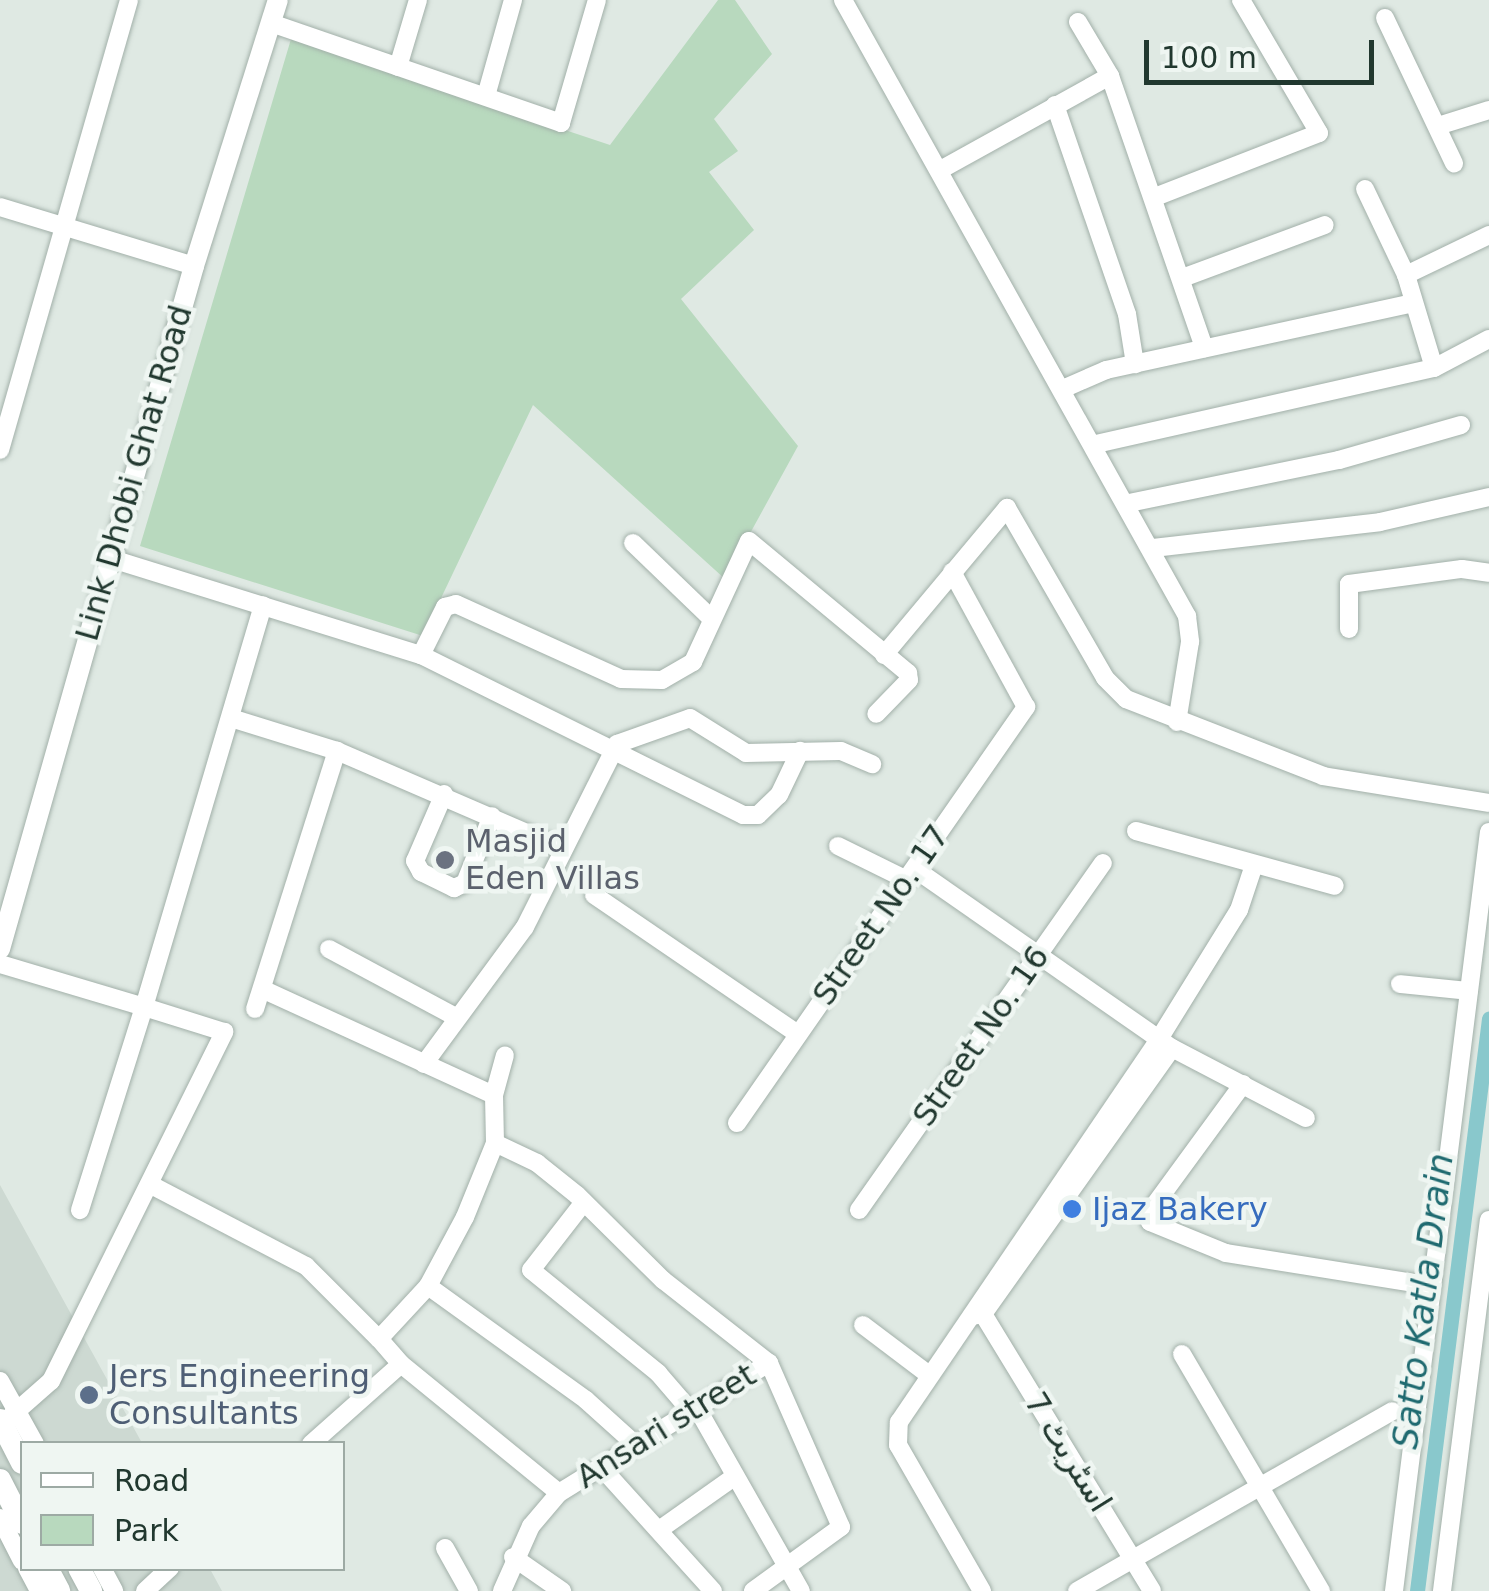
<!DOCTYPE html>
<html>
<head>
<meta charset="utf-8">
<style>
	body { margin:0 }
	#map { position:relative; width:1489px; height:1591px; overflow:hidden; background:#dfe9e3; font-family:"DejaVu Sans",Cairo,sans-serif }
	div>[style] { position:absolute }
	.built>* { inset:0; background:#cdd9d2 }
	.green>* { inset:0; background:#b8d9be }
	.canal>* { height:15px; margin:-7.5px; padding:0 7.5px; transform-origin:7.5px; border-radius:7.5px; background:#89c8cc }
	.roads { filter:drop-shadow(0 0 2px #a2b0a9) drop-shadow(0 0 2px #a2b0a9) }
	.minor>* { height:18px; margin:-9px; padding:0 9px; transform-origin:9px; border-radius:9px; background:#fff }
	.tertiary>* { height:20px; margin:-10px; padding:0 10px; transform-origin:10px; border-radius:10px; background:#fff }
	.secondary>* { height:22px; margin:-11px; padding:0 11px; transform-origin:11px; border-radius:11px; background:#fff }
	.dots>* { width:28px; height:28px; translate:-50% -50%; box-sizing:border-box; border:5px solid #eff6f2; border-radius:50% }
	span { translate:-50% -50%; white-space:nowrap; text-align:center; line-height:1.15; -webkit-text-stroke:9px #eff6f2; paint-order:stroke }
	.street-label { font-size:32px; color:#21382f }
	.worship-label { font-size:32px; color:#5b616d }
	.left { translate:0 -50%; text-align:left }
	.shop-label { font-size:32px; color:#366cbe }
	.service-label { font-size:32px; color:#4e5e75 }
	.water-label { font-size:35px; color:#1f6a70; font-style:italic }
	.legend { position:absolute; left:20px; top:1441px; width:325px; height:130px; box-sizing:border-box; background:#eff6f2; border:2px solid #9daaa4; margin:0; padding:12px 18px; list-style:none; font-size:30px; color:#21382f }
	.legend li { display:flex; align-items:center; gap:20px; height:50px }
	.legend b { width:50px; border:2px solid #9daaa4 }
	.scale { position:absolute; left:1144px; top:40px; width:230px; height:45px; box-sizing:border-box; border:5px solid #21382f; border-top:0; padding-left:12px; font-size:30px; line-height:35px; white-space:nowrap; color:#21382f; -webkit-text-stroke:8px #eff6f2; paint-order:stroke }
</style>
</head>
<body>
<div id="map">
	<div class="built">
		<div style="clip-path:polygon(0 1185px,142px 1443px,22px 1444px,22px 1568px,210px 1569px,222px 1591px,0 1591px)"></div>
	</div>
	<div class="green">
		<div style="clip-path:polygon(718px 0,735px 0,772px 54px,714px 119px,738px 151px,709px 172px,754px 230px,681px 299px,798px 446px,725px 579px,533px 405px,423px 636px,140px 546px,291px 39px,610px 145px)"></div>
	</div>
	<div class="canal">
		<div style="left:1417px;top:1591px;width:577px;rotate:-82.83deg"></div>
	</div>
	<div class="roads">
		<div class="minor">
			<div style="left:843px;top:0;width:706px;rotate:60.82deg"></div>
			<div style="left:1187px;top:616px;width:26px;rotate:83deg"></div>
			<div style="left:1190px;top:642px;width:81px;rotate:99.2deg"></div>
			<div style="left:1385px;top:18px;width:161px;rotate:64.6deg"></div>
			<div style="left:1078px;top:22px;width:63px;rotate:59.3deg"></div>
			<div style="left:1110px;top:76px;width:288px;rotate:70.9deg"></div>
			<div style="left:271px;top:23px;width:307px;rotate:19deg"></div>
			<div style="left:561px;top:123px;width:128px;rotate:-73.7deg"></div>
			<div style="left:398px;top:67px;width:70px;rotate:-73.4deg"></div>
			<div style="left:486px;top:96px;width:100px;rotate:-74.3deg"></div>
			<div style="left:1055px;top:105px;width:221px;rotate:71deg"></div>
			<div style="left:1127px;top:314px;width:51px;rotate:80.9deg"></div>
			<div style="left:1441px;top:125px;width:50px;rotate:-17.4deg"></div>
			<div style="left:942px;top:169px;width:192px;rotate:-29deg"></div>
			<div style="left:1365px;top:189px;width:95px;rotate:64.5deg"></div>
			<div style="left:1406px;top:275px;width:97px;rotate:73.2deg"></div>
			<div style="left:1155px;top:197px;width:176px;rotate:-21.3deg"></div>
			<div style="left:1319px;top:133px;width:154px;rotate:-120.4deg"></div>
			<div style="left:0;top:207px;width:203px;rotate:16.9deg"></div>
			<div style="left:1406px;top:275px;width:92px;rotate:-25.7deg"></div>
			<div style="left:1185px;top:277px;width:149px;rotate:-20.4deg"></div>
			<div style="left:1065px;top:388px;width:45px;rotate:-23.7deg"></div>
			<div style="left:1106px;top:370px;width:314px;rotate:-12.3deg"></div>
			<div style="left:1096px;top:444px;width:346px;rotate:-12.7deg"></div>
			<div style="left:1434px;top:368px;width:62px;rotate:-27.8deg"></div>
			<div style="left:0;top:450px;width:468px;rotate:-74deg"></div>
			<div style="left:1129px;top:503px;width:214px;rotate:-11.6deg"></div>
			<div style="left:1339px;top:460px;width:127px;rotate:-16deg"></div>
			<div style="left:633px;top:543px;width:107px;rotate:43.9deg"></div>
			<div style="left:1153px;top:548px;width:228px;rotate:-6.5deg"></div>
			<div style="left:1380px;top:522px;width:112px;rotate:-12.9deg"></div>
			<div style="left:109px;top:558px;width:327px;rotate:17.3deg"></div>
			<div style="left:421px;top:655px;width:360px;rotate:26.4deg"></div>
			<div style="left:743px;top:815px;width:15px"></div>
			<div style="left:758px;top:815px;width:29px;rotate:-44deg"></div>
			<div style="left:779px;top:795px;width:49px;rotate:-64.5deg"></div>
			<div style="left:1349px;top:629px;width:45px;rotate:-90deg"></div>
			<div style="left:1349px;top:584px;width:114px;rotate:-7.6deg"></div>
			<div style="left:1462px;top:569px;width:27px;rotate:8deg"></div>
			<div style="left:421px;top:655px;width:54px;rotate:-63.4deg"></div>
			<div style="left:445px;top:607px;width:11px;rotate:-15deg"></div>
			<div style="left:456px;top:604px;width:181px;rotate:24.4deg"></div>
			<div style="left:621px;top:679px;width:41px;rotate:1.4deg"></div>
			<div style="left:662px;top:680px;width:36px;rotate:-30deg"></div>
			<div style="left:693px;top:662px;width:133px;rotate:-65.2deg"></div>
			<div style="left:749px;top:541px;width:207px;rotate:39.7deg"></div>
			<div style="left:908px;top:673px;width:7px;rotate:82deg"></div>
			<div style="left:909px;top:680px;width:47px;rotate:134.1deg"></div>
			<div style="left:884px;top:655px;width:192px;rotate:-50.1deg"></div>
			<div style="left:1007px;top:508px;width:196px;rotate:60deg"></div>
			<div style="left:1105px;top:678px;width:30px;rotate:45deg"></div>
			<div style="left:1126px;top:699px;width:212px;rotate:21.3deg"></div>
			<div style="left:1323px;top:776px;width:168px;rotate:9.2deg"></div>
			<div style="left:231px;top:718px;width:111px;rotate:17.3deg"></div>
			<div style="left:337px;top:751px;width:247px;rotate:23.4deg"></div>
			<div style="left:444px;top:794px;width:73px;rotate:113.4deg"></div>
			<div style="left:415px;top:861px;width:13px;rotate:61deg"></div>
			<div style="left:421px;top:872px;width:37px;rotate:26deg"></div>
			<div style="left:454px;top:888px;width:12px;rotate:-24deg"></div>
			<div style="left:465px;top:883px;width:72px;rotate:-68.1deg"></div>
			<div style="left:1136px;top:831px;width:206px;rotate:15.4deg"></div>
			<div style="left:838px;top:846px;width:77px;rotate:26.2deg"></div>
			<div style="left:915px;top:869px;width:313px;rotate:34.9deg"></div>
			<div style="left:1172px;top:1048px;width:151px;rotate:27.6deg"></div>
			<div style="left:594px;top:895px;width:247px;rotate:34.3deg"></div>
			<div style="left:329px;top:949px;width:142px;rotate:28.2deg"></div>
			<div style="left:0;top:964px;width:150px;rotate:16.6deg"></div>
			<div style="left:144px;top:1007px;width:419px;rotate:-73.5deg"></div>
			<div style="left:1400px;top:984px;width:69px;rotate:5.8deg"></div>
			<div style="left:262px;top:989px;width:255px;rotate:24.6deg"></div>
			<div style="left:255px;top:1009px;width:271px;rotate:-72.4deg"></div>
			<div style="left:424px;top:1064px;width:170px;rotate:-53.6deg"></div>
			<div style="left:525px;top:927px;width:205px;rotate:-63.3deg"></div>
			<div style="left:617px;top:744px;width:77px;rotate:-19.6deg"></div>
			<div style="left:690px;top:718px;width:66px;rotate:32deg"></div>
			<div style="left:746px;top:753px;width:95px;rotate:-1.2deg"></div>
			<div style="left:841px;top:751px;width:34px;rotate:23deg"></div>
			<div style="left:1243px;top:1084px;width:157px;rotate:126.2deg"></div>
			<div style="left:1150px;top:1211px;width:11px;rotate:90deg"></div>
			<div style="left:1150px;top:1222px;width:82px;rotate:22.2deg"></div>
			<div style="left:1226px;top:1253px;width:209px;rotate:9.1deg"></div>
			<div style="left:737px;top:1123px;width:507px;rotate:-55.21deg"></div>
			<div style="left:1026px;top:707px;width:154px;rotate:-118.7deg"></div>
			<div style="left:495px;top:1143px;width:47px;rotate:25.5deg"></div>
			<div style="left:537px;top:1163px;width:51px;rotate:38.7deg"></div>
			<div style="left:577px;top:1195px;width:121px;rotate:44.7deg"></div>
			<div style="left:663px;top:1280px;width:135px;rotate:38.1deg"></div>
			<div style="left:769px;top:1363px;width:179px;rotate:66.3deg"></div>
			<div style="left:841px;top:1527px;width:109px;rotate:144deg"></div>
			<div style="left:151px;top:1185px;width:175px;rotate:27.6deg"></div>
			<div style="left:306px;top:1266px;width:103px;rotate:45deg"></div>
			<div style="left:584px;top:1202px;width:86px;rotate:127.9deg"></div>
			<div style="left:531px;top:1270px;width:164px;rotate:39deg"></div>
			<div style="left:658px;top:1373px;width:48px;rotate:49.3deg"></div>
			<div style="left:859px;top:1210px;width:424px;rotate:-54.9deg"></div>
			<div style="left:428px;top:1286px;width:195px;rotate:35.8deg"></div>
			<div style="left:586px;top:1400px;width:67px;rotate:42deg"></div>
			<div style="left:983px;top:1314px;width:324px;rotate:58.6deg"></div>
			<div style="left:972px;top:1316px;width:11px;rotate:-10deg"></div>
			<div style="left:983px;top:1314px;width:326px;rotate:-54.6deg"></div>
			<div style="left:863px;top:1325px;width:83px;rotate:37.1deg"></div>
			<div style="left:1182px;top:1354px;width:275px;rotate:59.6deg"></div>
			<div style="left:401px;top:1364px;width:33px;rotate:-131deg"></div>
			<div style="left:379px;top:1339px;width:72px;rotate:-47.2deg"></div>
			<div style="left:428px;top:1286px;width:78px;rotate:-61.8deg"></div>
			<div style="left:465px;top:1217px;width:80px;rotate:-67.9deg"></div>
			<div style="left:495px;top:1143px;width:48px;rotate:-91.2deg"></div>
			<div style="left:494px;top:1095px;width:41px;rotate:-74.6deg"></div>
			<div style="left:0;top:1381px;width:72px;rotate:60.9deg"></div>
			<div style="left:697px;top:1408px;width:210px;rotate:60.4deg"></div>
			<div style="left:2px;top:1424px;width:65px;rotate:-41.3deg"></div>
			<div style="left:51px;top:1381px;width:390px;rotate:-63.6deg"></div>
			<div style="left:224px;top:1032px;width:84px;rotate:-162.6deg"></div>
			<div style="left:144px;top:1007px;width:213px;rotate:107.5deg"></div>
			<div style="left:311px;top:1444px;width:120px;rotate:-41.6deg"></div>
			<div style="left:401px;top:1364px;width:204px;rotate:39.2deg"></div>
			<div style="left:601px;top:1467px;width:167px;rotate:47.9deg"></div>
			<div style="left:0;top:1518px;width:48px;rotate:62.9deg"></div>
			<div style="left:659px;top:1530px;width:92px;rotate:-35.2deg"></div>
			<div style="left:445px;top:1548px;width:49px;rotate:60.8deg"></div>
			<div style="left:513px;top:1557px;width:60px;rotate:34.8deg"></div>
			<div style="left:27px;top:1568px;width:26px;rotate:62deg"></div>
			<div style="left:102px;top:1568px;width:26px;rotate:62deg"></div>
			<div style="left:145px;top:1591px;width:34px;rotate:-43deg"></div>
			<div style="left:502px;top:1591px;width:71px;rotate:-66deg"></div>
			<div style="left:531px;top:1526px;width:43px;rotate:-49.7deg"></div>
			<div style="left:559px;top:1493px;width:247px;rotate:-31.8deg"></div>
			<div style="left:982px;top:1591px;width:168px;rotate:-119.9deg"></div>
			<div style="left:898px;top:1445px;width:23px;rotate:-88deg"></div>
			<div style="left:899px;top:1422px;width:463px;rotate:-55.8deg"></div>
			<div style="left:1159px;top:1039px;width:152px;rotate:-58.2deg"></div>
			<div style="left:1239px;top:910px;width:44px;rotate:-71.6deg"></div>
			<div style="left:1077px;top:1591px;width:363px;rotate:-29.7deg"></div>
			<div style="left:1394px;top:1591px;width:765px;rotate:-82.87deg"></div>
			<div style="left:1442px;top:1591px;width:374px;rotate:-82.8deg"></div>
		</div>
		<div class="tertiary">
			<div style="left:0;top:949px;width:710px;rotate:-74.14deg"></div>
			<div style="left:194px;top:266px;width:279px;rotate:-72.5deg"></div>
		</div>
		<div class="secondary">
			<div style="left:0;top:1420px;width:48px;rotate:62.9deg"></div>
			<div style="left:0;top:1480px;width:48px;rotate:62.9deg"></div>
			<div style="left:47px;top:1568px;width:26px;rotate:62deg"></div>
			<div style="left:79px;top:1568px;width:26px;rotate:62deg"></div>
		</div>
	</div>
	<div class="dots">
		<div style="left:445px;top:860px;background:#6b7280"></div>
		<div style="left:1072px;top:1209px;background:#3f7fe0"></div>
		<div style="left:89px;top:1395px;background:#5c6f8a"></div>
	</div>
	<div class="street-label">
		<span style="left:134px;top:473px;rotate:-74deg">Link Dhobi Ghat Road</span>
		<span style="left:881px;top:915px;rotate:-55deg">Street No. 17</span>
		<span style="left:981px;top:1036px;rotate:-55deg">Street No. 16</span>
		<span style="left:666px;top:1426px;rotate:-32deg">Ansari street</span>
		<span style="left:1068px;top:1452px;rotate:58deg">اسٹریٹ 7</span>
	</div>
	<div class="worship-label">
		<span class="left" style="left:465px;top:860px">Masjid<br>Eden Villas</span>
	</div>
	<div class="shop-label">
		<span class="left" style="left:1092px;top:1209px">Ijaz Bakery</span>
	</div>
	<div class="service-label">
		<span class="left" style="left:109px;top:1395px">Jers Engineering<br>Consultants</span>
	</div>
	<div class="water-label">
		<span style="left:1423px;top:1301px;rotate:-83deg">Satto Katla Drain</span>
	</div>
	<ul class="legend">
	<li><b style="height:12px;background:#fff"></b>Road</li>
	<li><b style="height:28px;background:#b8d9be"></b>Park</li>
	</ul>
	<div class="scale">100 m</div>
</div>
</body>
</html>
